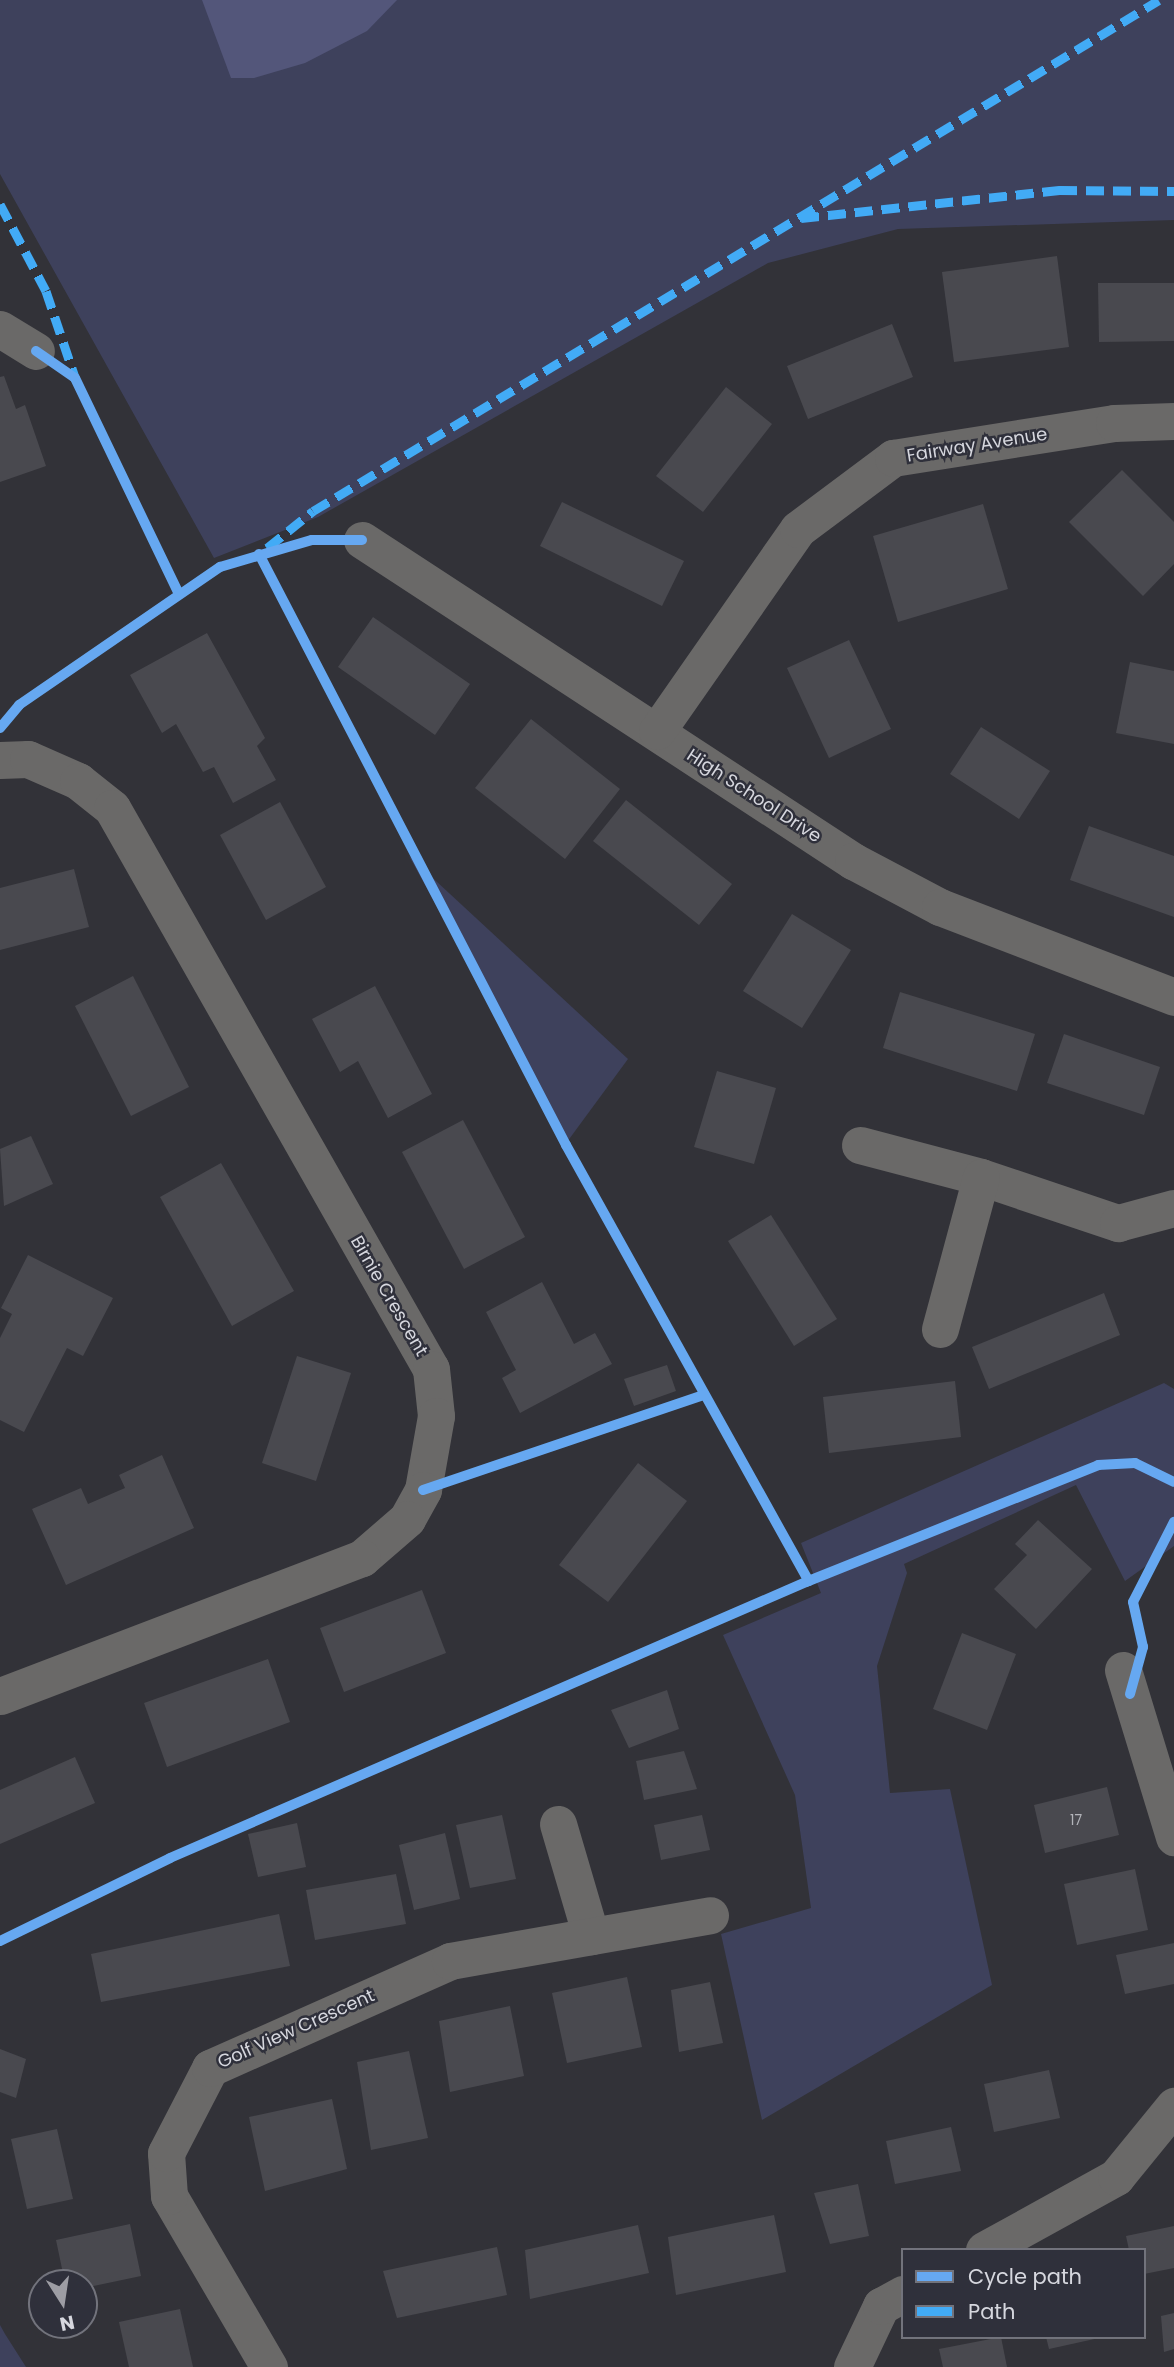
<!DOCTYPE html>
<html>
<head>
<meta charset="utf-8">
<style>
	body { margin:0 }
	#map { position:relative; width:1174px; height:2367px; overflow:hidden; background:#323238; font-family:Poppins,sans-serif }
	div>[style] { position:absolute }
	.green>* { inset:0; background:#3e415c }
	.forest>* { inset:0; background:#53567a }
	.building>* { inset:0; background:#49494f }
	.street>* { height:37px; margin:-18.5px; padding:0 18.5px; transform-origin:18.5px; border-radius:18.5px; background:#6a6968 }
	.quiet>* { height:9px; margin-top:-4.5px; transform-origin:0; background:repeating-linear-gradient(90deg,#42abf6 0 18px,transparent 0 27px) }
	.cycleway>* { height:10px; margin:-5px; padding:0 5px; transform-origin:5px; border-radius:5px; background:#66a8f1 }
	span { translate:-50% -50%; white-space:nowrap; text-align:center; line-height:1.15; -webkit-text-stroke:5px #2f303b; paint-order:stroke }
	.number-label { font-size:14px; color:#b3b4ba }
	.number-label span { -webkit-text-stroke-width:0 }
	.street-label { font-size:18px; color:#d6d7de }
	.legend { position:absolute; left:901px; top:2248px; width:245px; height:91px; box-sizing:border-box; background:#2f303b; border:2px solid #72737c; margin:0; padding:9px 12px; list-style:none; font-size:21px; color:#d6d7de }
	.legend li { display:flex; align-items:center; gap:14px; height:35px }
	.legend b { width:35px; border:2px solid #72737c }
	.north { position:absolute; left:28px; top:2269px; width:70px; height:70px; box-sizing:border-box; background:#2f303b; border:2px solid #72737c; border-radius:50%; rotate:168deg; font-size:19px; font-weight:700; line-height:28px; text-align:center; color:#d6d7de }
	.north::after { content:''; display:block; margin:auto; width:24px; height:32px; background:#9d9da4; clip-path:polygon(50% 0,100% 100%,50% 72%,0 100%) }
</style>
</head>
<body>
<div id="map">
	<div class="green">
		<div style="clip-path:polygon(0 0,1174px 0,1174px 220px,898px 229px,768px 263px,318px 517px,214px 558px,0 174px)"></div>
		<div style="clip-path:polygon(409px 856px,628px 1059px,567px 1142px)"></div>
		<div style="clip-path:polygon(1164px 1383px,1174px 1389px,1174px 1546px,1125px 1581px,1076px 1485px,904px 1564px,907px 1573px,877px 1666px,890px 1793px,950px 1789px,992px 1985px,762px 2120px,721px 1934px,811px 1908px,795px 1795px,723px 1635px,821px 1593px,801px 1543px)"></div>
		<div style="clip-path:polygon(0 2325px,5px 2334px,26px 2367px,0 2367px)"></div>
	</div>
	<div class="forest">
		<div style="clip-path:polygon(202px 0,397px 0,367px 31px,305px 63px,254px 78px,231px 78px)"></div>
	</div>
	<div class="building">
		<div style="clip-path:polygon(1057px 256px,1069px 347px,954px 362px,942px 272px)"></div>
		<div style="clip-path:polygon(1098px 283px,1174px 283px,1174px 341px,1099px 342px)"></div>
		<div style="clip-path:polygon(892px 324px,913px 377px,808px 419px,787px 366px)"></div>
		<div style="clip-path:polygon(4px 376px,16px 409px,25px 405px,46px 466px,0 482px,0 377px)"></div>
		<div style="clip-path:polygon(726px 387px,772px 424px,703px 512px,656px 476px)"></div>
		<div style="clip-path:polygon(1122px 470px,1174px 522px,1174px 564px,1143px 596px,1069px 522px)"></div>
		<div style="clip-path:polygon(562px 502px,684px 561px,662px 606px,540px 546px)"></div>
		<div style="clip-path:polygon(983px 504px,1008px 589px,898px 622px,873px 536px)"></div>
		<div style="clip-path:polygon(373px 617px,470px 684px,435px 735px,338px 667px)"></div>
		<div style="clip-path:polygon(207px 633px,265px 738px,257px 746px,276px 780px,233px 803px,214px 767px,203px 772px,176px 724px,162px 733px,130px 675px)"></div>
		<div style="clip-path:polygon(849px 640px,891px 729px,829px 758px,787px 668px)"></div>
		<div style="clip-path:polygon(1130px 662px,1174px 671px,1174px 744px,1116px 733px)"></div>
		<div style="clip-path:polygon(531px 719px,620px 789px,565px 859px,475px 788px)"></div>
		<div style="clip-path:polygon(981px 727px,1050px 771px,1019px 819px,950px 774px)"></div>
		<div style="clip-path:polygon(626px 800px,732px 884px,699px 925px,593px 841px)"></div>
		<div style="clip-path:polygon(280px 802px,326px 887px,266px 920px,220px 835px)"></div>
		<div style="clip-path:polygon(1089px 826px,1174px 856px,1174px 917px,1070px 880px)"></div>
		<div style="clip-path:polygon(74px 869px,89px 927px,0 950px,0 888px)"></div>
		<div style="clip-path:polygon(792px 914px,851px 950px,802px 1028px,743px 991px)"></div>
		<div style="clip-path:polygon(133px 976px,189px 1087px,131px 1116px,75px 1006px)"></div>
		<div style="clip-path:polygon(375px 986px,432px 1094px,388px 1118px,358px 1061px,340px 1072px,312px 1019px)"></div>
		<div style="clip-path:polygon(900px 992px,1035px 1034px,1017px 1091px,883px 1048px)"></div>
		<div style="clip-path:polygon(1064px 1034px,1160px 1067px,1144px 1115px,1047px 1083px)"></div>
		<div style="clip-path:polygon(717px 1071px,776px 1088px,754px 1164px,694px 1147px)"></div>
		<div style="clip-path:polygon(463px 1120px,525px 1237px,464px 1269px,402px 1152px)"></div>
		<div style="clip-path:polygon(31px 1136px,53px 1184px,4px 1206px,0 1149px)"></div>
		<div style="clip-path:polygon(221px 1163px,294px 1291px,232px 1326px,160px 1197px)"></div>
		<div style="clip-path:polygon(771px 1215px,837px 1319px,794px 1346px,728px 1241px)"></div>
		<div style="clip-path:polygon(28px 1255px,113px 1298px,83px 1356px,67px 1348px,24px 1432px,0 1420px,0 1338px,12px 1314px,1px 1308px)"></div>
		<div style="clip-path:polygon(542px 1282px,574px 1344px,595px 1333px,612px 1364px,520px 1413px,502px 1378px,516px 1370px,486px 1312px)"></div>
		<div style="clip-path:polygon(1104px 1293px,1120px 1335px,989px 1389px,972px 1347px)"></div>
		<div style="clip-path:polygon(297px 1356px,351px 1373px,316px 1481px,262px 1463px)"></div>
		<div style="clip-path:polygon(667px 1365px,676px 1391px,634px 1406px,624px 1379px)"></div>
		<div style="clip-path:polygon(955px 1381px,961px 1437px,829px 1453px,823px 1397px)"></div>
		<div style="clip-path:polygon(162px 1455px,194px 1528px,66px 1585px,32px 1509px,81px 1488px,88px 1504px,125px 1488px,119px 1475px)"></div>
		<div style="clip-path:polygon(638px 1463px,687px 1501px,608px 1602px,559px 1565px)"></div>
		<div style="clip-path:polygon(1038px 1520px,1092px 1569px,1036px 1629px,994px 1589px,1027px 1555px,1015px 1544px)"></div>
		<div style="clip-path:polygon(422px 1590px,446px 1653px,344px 1692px,320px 1628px)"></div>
		<div style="clip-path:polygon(962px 1633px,1016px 1654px,987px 1730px,933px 1709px)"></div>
		<div style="clip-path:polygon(268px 1659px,290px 1722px,167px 1767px,144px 1703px)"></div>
		<div style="clip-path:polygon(667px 1690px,679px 1729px,629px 1748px,611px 1710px)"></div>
		<div style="clip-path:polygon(684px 1751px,697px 1789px,644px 1800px,636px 1761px)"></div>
		<div style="clip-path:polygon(75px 1757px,95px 1803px,0 1844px,0 1790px)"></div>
		<div style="clip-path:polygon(1107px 1787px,1119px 1835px,1045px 1853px,1034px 1805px)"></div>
		<div style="clip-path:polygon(502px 1815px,516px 1879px,470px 1888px,456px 1825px)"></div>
		<div style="clip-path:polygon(702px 1815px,710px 1850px,661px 1860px,654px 1825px)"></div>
		<div style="clip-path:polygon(297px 1823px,306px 1867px,258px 1877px,248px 1834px)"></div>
		<div style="clip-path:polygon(445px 1833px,460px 1899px,414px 1910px,399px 1845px)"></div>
		<div style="clip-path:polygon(1135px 1869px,1148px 1930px,1077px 1945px,1064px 1884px)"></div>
		<div style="clip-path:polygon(396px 1874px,406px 1924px,315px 1940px,306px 1890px)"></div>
		<div style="clip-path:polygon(279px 1914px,290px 1966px,101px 2002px,91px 1954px)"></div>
		<div style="clip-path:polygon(1174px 1943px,1174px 1984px,1125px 1994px,1116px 1955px)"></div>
		<div style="clip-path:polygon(627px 1977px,642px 2047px,567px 2063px,552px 1993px)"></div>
		<div style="clip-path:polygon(710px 1982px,723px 2043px,679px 2052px,671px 1990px)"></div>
		<div style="clip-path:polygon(510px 2006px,524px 2076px,450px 2092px,439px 2021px)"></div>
		<div style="clip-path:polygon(0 2049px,26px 2059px,16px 2098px,0 2092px)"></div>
		<div style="clip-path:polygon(409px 2051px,428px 2138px,371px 2150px,357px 2062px)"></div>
		<div style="clip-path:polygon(1049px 2070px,1060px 2118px,994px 2132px,984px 2084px)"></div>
		<div style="clip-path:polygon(332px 2099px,347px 2169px,265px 2191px,249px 2117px)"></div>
		<div style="clip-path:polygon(951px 2127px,961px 2171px,895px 2184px,886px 2141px)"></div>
		<div style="clip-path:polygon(57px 2129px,73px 2199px,27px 2209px,11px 2139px)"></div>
		<div style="clip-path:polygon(858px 2184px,869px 2236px,830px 2244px,814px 2193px)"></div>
		<div style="clip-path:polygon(774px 2215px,786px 2272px,676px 2295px,668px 2237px)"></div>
		<div style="clip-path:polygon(130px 2224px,141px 2276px,84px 2288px,84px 2283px,65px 2283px,56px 2240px)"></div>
		<div style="clip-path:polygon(638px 2225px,649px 2273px,530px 2299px,525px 2250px)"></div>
		<div style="clip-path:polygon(1174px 2226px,1174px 2268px,1144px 2274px,1144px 2250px,1129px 2250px,1126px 2236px)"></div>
		<div style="clip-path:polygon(497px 2247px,507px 2295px,397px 2318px,383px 2271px)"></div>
		<div style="clip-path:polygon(180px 2309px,193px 2367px,129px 2367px,119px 2322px)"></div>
		<div style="clip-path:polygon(1174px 2313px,1174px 2349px,1164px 2352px,1161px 2316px)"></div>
		<div style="clip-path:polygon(1001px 2337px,1007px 2367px,943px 2367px,939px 2349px)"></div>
		<div style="clip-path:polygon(1046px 2337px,1098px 2337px,1099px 2338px,1049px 2349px)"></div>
	</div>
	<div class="street">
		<div style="left:0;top:329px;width:42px;rotate:31.4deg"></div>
		<div style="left:362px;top:540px;width:587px;rotate:33.18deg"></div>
		<div style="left:853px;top:861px;width:98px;rotate:27.9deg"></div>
		<div style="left:940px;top:907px;width:251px;rotate:21deg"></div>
		<div style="left:657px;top:731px;width:246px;rotate:-55.1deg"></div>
		<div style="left:798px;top:529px;width:119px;rotate:-36.8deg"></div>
		<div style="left:893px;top:458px;width:224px;rotate:-9deg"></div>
		<div style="left:1114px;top:423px;width:60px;rotate:-1.9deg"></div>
		<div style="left:0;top:760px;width:28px;rotate:-2deg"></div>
		<div style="left:28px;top:759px;width:55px;rotate:23.7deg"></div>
		<div style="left:78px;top:781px;width:43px;rotate:38.5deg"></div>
		<div style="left:112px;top:808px;width:645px;rotate:60.38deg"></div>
		<div style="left:431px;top:1369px;width:47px;rotate:83.9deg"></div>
		<div style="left:436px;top:1416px;width:75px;rotate:100deg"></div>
		<div style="left:423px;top:1490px;width:33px;rotate:119deg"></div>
		<div style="left:407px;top:1519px;width:60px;rotate:139.1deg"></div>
		<div style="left:362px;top:1558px;width:387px;rotate:159.1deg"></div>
		<div style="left:860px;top:1145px;width:125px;rotate:14.8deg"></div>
		<div style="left:981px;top:1177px;width:145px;rotate:18.6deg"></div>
		<div style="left:1118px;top:1223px;width:58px;rotate:-15deg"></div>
		<div style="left:940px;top:1329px;width:157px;rotate:-74.9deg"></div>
		<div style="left:1123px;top:1670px;width:175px;rotate:73deg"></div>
		<div style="left:558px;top:1824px;width:117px;rotate:73.6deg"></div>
		<div style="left:984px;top:2250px;width:151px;rotate:-28.9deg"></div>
		<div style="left:1116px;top:2177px;width:92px;rotate:-50.8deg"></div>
		<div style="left:269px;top:2367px;width:198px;rotate:-120.3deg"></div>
		<div style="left:169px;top:2196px;width:43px;rotate:-94deg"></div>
		<div style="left:166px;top:2153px;width:96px;rotate:-62.6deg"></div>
		<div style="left:210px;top:2068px;width:263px;rotate:-24deg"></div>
		<div style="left:450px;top:1961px;width:264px;rotate:-10deg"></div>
		<div style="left:852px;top:2367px;width:68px;rotate:-64.6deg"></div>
		<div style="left:881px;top:2306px;width:25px;rotate:-29deg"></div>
	</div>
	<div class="quiet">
		<div style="left:0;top:204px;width:98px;rotate:62.1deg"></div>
		<div style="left:46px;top:291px;width:91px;rotate:71.4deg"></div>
		<div style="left:801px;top:218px;width:260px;rotate:-6.2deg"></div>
		<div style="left:1059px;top:190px;width:115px;rotate:0.5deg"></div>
		<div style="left:267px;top:548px;width:59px;rotate:-38.8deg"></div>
		<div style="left:313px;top:511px;width:988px;rotate:-31.13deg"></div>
	</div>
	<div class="cycleway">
		<div style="left:36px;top:351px;width:47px;rotate:34.7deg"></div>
		<div style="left:75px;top:378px;width:240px;rotate:64.3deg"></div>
		<div style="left:259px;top:554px;width:666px;rotate:62.55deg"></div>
		<div style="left:566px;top:1145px;width:499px;rotate:60.9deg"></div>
		<div style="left:0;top:728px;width:30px;rotate:-50deg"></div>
		<div style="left:19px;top:705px;width:244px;rotate:-34.5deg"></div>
		<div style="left:220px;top:567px;width:96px;rotate:-16.4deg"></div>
		<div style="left:312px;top:540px;width:50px"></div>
		<div style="left:423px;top:1490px;width:297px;rotate:-18.7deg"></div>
		<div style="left:1130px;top:1694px;width:49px;rotate:-74.5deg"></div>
		<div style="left:1143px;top:1647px;width:46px;rotate:-102.5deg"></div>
		<div style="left:1133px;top:1602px;width:90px;rotate:-62.9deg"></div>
		<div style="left:0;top:1941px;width:189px;rotate:-26deg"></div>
		<div style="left:170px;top:1858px;width:693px;rotate:-23.46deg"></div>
		<div style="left:806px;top:1582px;width:315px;rotate:-21.8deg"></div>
		<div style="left:1098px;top:1465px;width:37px;rotate:-3deg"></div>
		<div style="left:1135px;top:1463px;width:43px;rotate:26deg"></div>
	</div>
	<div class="number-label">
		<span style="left:1076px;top:1820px">17</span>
	</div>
	<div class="street-label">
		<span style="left:977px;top:445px;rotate:-9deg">Fairway Avenue</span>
		<span style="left:754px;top:796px;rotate:33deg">High School Drive</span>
		<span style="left:389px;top:1296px;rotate:60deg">Birnie Crescent</span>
		<span style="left:296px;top:2029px;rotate:-24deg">Golf View Crescent</span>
	</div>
	<ul class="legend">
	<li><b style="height:9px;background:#66a8f1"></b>Cycle path</li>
	<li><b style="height:9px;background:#42abf6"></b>Path</li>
	</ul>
	<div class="north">N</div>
</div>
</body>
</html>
